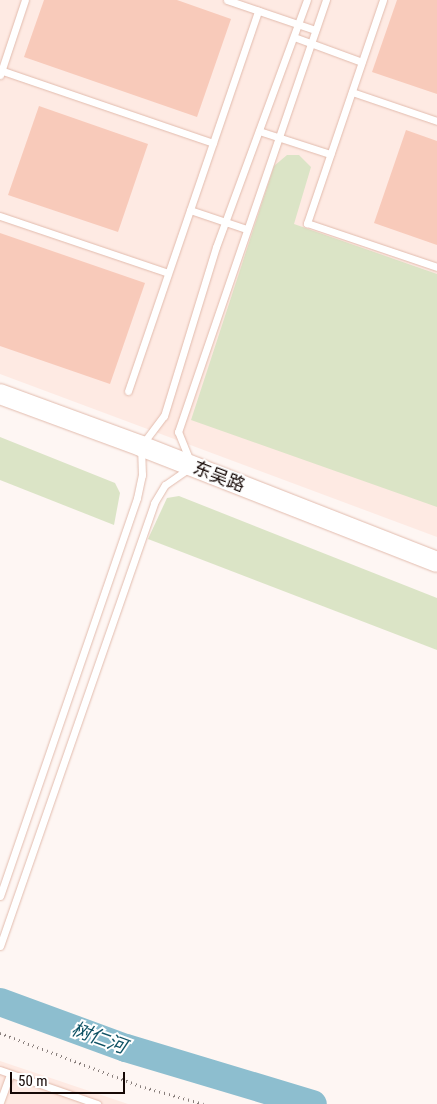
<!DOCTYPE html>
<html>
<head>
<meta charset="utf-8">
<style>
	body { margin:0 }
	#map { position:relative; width:437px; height:1104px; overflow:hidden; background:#fef6f3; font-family:"Roboto Condensed","Noto Sans SC",sans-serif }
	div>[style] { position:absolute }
	.built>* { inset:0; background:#feeae3 }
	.green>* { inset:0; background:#dbe4c6 }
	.river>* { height:28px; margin:-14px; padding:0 14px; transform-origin:14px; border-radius:14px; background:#8dbecf }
	.building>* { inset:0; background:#f8caba }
	.path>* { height:2.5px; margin-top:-1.25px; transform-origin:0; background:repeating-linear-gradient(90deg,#897f7c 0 1px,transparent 0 5px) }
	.roads { filter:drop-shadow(0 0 1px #e2bbad) drop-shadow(0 0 1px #e2bbad) }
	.lane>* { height:7px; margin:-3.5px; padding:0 3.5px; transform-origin:3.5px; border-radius:3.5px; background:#fff }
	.secondary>* { height:20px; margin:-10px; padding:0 10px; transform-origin:10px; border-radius:10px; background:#fff }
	span { translate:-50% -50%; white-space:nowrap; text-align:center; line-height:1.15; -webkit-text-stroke:4px #fff; paint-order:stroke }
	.street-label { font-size:18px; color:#150805 }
	.water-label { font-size:19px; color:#105365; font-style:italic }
	.scale { position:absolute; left:10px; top:1072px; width:115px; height:22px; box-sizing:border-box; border:2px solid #150805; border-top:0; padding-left:6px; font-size:15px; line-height:18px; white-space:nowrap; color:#150805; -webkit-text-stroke:4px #fff; paint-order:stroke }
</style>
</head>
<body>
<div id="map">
	<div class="built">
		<div style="clip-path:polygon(0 0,437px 0,437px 537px,0 374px)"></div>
		<div style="clip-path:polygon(0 1061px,128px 1104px,0 1104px)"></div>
	</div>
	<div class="green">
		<div style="clip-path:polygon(287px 155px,299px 155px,311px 167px,294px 224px,437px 274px,437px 507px,191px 420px,274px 166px)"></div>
		<div style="clip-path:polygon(0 437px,115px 483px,120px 493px,114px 525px,0 480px)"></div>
		<div style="clip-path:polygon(179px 496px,437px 598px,437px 650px,148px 539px,167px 498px)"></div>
	</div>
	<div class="river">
		<div style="left:0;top:1002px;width:134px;rotate:20.1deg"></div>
		<div style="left:126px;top:1048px;width:195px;rotate:16.7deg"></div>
	</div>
	<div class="building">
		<div style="clip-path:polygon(44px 0,177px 0,231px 19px,197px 117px,24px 57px)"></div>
		<div style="clip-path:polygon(397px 0,437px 0,437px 94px,372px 72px)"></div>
		<div style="clip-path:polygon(39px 106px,148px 144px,118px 232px,8px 195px)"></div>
		<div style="clip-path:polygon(406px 130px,437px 141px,437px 245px,374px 223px)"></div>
		<div style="clip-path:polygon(0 233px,145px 283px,110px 384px,0 346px)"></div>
	</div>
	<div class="path">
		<div style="left:0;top:1033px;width:150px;rotate:20.7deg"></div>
		<div style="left:140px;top:1086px;width:66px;rotate:15.7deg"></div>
	</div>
	<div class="roads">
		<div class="lane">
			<div style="left:227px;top:0;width:93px;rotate:18.8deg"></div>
			<div style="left:383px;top:0;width:236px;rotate:108.8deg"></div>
			<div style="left:307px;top:223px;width:137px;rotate:18.7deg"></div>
			<div style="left:294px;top:37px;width:72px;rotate:20.2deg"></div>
			<div style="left:0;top:70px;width:225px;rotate:18.9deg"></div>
			<div style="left:0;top:75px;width:79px;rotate:-71.6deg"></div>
			<div style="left:352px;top:92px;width:90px;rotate:18.8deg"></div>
			<div style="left:259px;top:131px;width:75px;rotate:17.9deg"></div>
			<div style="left:190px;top:210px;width:59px;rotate:18.7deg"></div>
			<div style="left:0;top:216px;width:177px;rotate:18.7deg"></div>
			<div style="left:128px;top:391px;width:402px;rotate:-71.1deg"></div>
			<div style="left:0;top:896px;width:421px;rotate:-71deg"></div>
			<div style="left:137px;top:498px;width:24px;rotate:-78deg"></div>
			<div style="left:142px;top:475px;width:29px;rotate:-92deg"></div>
			<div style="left:141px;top:446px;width:38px;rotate:-53deg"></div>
			<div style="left:164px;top:416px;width:177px;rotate:-72.9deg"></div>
			<div style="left:216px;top:247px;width:263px;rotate:-69.8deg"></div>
			<div style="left:0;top:946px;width:469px;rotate:-70.8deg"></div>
			<div style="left:154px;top:503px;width:21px;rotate:-59deg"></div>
			<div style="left:165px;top:485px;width:33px;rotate:-35deg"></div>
			<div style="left:192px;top:466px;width:37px;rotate:-112deg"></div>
			<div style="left:178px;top:432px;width:457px;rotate:-71.1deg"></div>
			<div style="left:0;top:1070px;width:103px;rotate:19.3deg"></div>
			<div style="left:0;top:1102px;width:30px;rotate:-70deg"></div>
		</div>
		<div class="secondary">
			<div style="left:0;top:394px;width:150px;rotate:20.2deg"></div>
			<div style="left:141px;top:446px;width:318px;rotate:21.4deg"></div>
		</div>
	</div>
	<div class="street-label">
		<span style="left:219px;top:477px;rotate:21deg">东吴路</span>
	</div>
	<div class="water-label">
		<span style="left:99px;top:1038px;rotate:20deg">树仁河</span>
	</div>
	<div class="scale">50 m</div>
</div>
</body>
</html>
